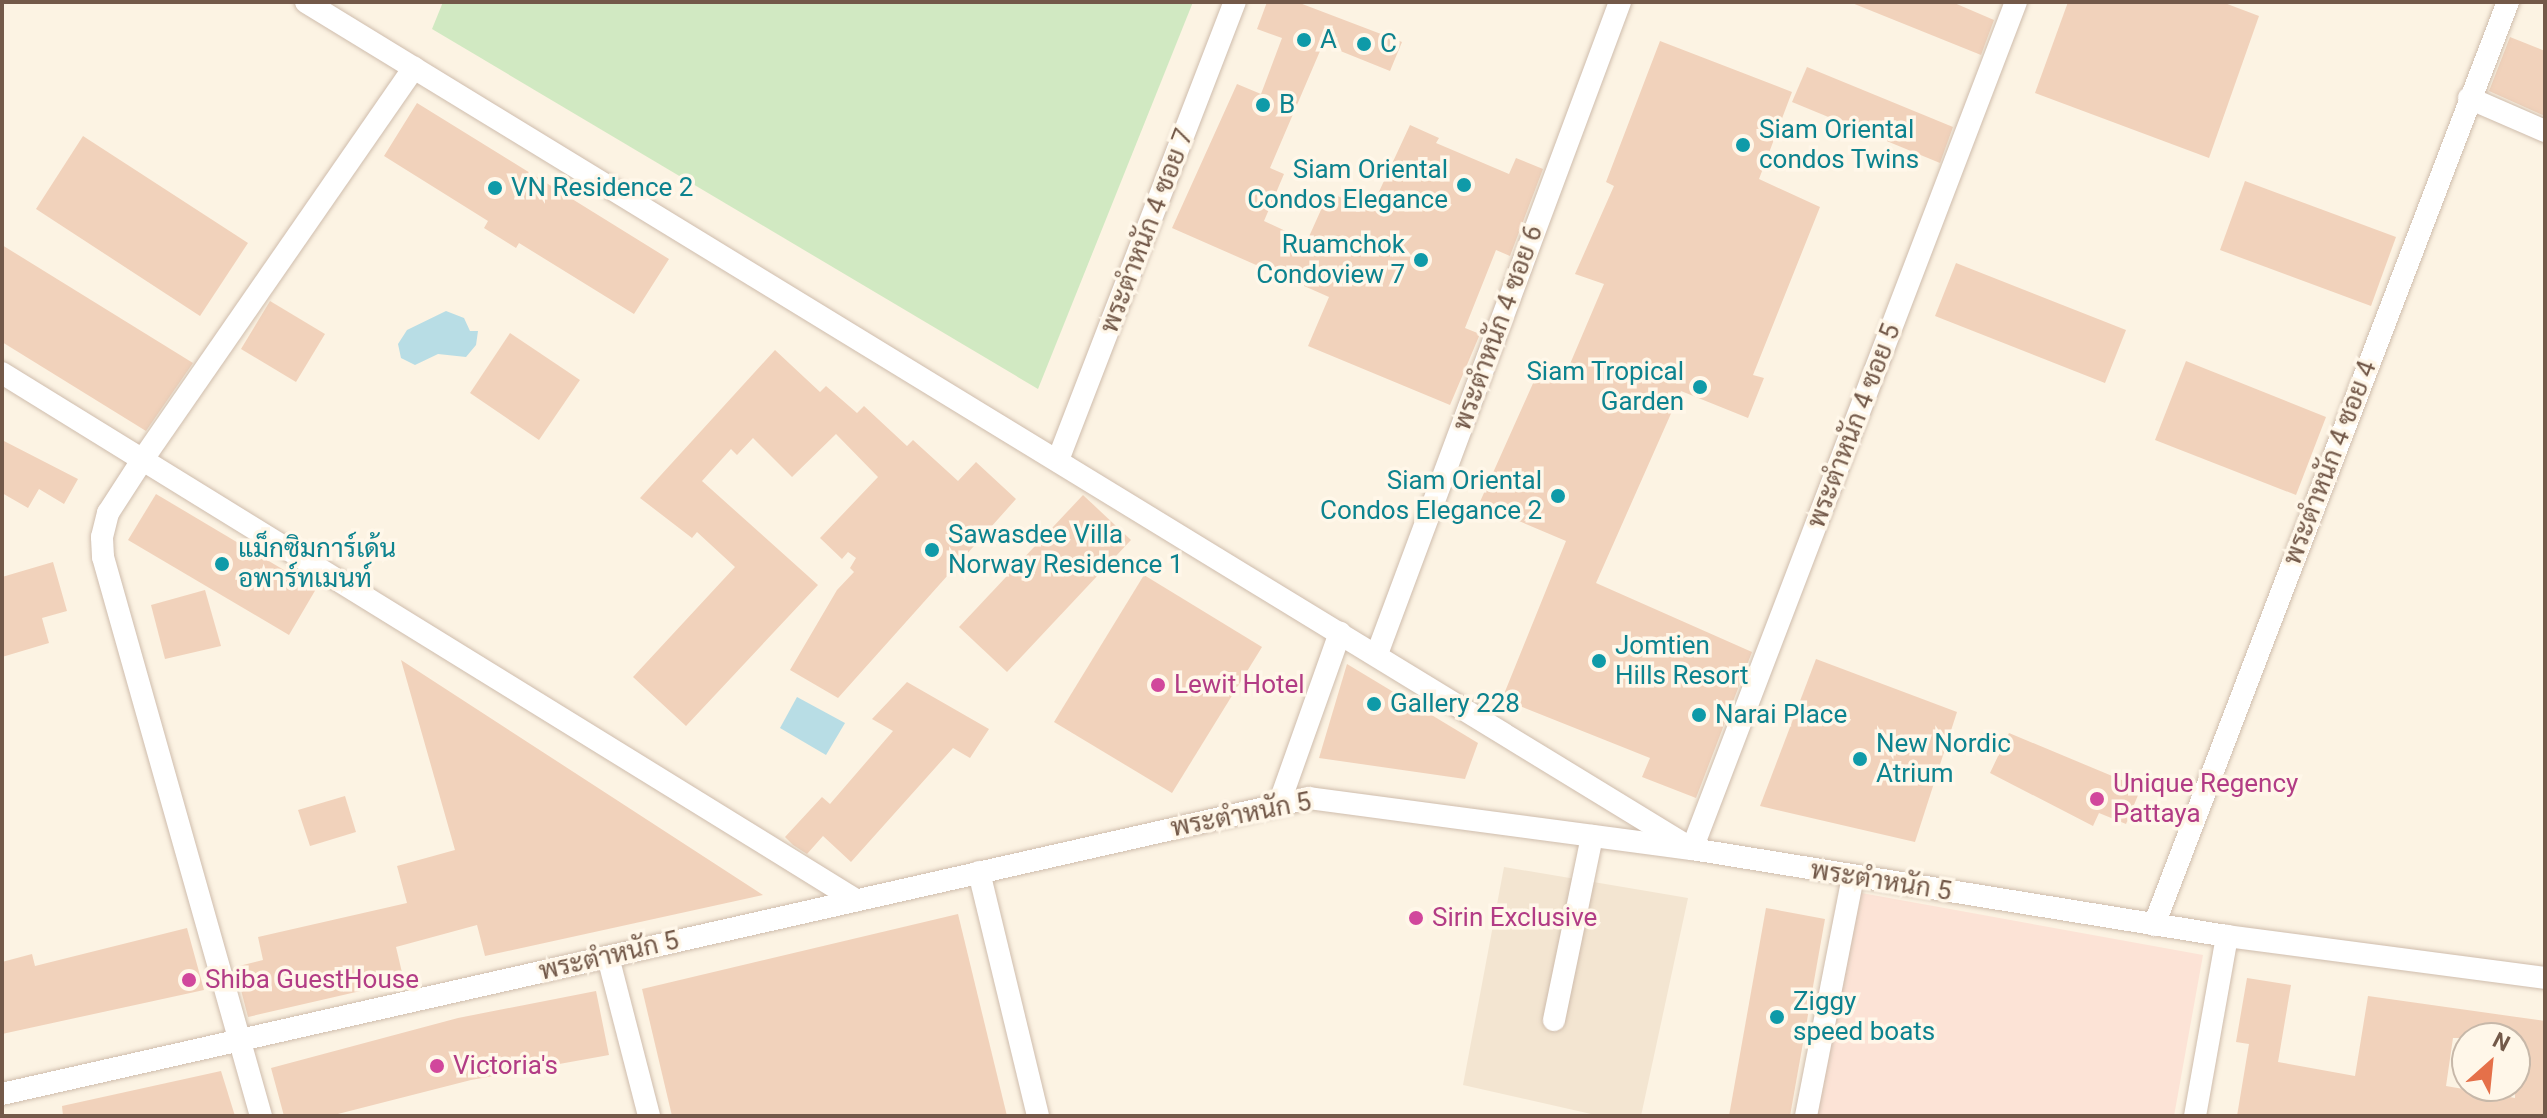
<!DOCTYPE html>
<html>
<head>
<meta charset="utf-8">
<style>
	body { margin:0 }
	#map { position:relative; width:2547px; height:1118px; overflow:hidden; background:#fcf3e3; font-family:Roboto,Sarabun,sans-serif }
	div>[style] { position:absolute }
	.residential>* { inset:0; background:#f3e5d1 }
	.commercial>* { inset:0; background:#fce3d6 }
	.green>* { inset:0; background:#d1e9c2 }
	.water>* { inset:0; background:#b8dde5 }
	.building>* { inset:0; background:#f1d2bb }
	.roads { filter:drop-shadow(0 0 2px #cfbdad) drop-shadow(0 0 2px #cfbdad) }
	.street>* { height:22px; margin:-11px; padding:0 11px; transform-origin:11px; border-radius:11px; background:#fff }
	.dots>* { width:22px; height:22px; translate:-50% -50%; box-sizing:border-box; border:4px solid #fff7e9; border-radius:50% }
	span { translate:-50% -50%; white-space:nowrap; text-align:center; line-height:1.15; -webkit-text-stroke:7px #fff7e9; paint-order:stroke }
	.culture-label { font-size:26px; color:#0d838f }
	.left { translate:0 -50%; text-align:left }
	.right { translate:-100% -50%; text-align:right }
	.street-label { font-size:26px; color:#735949 }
	.hotel-label { font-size:26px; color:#b23c85 }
	.frame { position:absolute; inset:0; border:4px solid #735949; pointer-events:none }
	.north { position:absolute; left:2451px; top:1022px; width:80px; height:80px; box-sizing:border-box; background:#fff7e9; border:2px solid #c7b8a9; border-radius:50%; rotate:27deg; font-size:22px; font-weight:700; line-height:32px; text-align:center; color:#735949 }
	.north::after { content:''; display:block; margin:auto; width:28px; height:36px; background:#e57049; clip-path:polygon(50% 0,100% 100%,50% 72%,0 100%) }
</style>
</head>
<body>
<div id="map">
	<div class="residential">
		<div style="clip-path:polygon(1504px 867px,1688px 898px,1641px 1116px,1600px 1116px,1463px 1085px)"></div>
	</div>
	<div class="commercial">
		<div style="clip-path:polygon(1856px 892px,2203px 955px,2174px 1116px,1816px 1116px)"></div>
	</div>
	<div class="green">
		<div style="clip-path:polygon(443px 2px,1193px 2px,1038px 389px,432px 29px)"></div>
	</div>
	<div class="water">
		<div style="clip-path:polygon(446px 311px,464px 318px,470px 331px,478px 331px,476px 345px,466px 357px,438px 354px,415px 365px,401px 358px,398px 344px,407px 330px)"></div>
		<div style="clip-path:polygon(797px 697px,845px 723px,826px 755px,780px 728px)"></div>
	</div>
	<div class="building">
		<div style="clip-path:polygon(1267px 2px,1297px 2px,1402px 42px,1390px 71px,1323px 44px,1270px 168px,1284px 174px,1264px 221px,1307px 241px,1329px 192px,1370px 211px,1410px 125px,1439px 138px,1436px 143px,1509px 174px,1516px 158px,1543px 169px,1510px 256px,1496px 250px,1465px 328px,1480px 334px,1450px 405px,1308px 346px,1329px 297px,1172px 228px,1237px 84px,1261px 94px,1282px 38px,1257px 29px)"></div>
		<div style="clip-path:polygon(1952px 2px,1994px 20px,1981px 55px,1852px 3px)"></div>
		<div style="clip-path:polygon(2068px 2px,2222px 2px,2259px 16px,2209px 158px,2035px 93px)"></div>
		<div style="clip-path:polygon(2510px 37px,2545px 51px,2545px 116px,2489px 91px)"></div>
		<div style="clip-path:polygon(1660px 41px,1792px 92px,1759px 179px,1820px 207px,1753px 375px,1764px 378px,1748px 418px,1681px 391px,1596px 583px,1752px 652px,1696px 798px,1642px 777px,1650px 758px,1502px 699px,1566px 541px,1479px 504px,1543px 361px,1567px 371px,1604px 284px,1575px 274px,1614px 186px,1606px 182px)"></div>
		<div style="clip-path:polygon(1807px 67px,1953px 127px,1940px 163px,1792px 102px)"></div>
		<div style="clip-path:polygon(417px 103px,669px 259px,634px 314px,519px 243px,516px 248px,484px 228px,488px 221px,384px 156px)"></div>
		<div style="clip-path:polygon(83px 136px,248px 243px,200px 316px,36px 209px)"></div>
		<div style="clip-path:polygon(2245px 181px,2396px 237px,2371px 306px,2220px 250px)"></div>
		<div style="clip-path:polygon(2px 245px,193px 363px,146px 431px,2px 342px)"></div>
		<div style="clip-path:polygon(1956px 263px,2126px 330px,2105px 383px,1935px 316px)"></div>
		<div style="clip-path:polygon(270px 301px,325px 334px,296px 382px,241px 349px)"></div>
		<div style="clip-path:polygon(510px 333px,580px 380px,539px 440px,470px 393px)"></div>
		<div style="clip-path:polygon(775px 350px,820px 392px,826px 386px,857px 413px,864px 406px,907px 446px,913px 440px,958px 481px,976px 462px,1016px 499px,838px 698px,790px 670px,837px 590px,854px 572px,850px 568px,856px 558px,848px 552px,842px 559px,820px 538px,878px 477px,836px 434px,792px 477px,753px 438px,737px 455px,731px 449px,702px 481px,818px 585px,686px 726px,633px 677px,735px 567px,697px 532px,692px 538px,640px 498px)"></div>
		<div style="clip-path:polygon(2186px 361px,2326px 417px,2296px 495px,2155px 440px)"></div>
		<div style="clip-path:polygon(2px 440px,78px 479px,64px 504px,39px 489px,28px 508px,2px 493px)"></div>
		<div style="clip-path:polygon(156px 494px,316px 589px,289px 635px,128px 540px)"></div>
		<div style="clip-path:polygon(1083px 495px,1131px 540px,1007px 672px,959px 627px)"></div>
		<div style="clip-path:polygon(53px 562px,67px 611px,42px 618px,49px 643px,2px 657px,2px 577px)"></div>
		<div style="clip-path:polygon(1144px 575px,1262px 647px,1172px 793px,1054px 722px)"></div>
		<div style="clip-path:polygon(205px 590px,221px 646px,165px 659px,151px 605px)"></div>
		<div style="clip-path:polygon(1816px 659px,1957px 712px,1915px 842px,1760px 806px)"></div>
		<div style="clip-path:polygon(401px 660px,763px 895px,485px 956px,477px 925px,396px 947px,404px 981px,248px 1017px,235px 967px,263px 960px,258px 937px,407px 903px,397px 866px,455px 850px)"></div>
		<div style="clip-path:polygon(1347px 664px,1478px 743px,1465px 779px,1319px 758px)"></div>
		<div style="clip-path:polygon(907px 682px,989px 729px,970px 758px,953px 748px,851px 862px,823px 836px,807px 854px,793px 845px,785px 837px,822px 797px,830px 804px,893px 731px,872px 719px)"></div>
		<div style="clip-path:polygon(2009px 733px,2141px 788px,2126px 824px,2099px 813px,2093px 826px,1990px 773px)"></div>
		<div style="clip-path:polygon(345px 796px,356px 832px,310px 846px,298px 810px)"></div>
		<div style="clip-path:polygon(1766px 908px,1825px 919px,1790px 1116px,1729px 1116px)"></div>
		<div style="clip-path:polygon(958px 914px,1007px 1116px,672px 1116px,642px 989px)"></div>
		<div style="clip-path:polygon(187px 928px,204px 990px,2px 1034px,2px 962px,32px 954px,35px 966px)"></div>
		<div style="clip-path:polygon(evenodd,2247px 978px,2291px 985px,2278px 1062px,2355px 1076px,2368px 996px,2545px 1021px,2545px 1116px,2237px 1116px,2249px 1044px,2236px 1042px,2247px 978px,2453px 1038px,2515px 1038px,2515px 1098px,2446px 1086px,2453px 1038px)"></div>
		<div style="clip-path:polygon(596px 991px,609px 1055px,471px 1080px,330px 1116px,284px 1116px,271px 1068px,458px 1018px)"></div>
		<div style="clip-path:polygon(221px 1071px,235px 1116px,63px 1116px,62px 1106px)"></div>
	</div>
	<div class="roads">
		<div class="street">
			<div style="left:306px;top:2px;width:1624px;rotate:31.43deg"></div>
			<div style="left:1692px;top:849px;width:907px;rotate:-69.07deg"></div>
			<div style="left:2469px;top:98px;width:83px;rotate:23.5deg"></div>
			<div style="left:2px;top:373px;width:1004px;rotate:31.68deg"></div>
			<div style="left:1058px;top:460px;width:491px;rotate:-68.9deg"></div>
			<div style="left:1377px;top:654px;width:696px;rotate:-69.56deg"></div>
			<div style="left:1279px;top:804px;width:182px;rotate:-70.4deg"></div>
			<div style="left:979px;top:872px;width:251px;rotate:76.4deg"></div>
			<div style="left:2154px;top:925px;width:989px;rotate:-69.02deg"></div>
			<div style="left:608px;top:957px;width:164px;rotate:75.5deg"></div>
			<div style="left:1554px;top:1020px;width:188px;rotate:-78.3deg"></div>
			<div style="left:2px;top:1094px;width:1340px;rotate:-12.76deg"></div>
			<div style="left:1309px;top:798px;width:386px;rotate:7.6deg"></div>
			<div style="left:1692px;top:849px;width:542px;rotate:9.24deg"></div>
			<div style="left:2227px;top:936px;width:321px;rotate:7.5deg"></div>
			<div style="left:261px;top:1116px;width:581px;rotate:-105.78deg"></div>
			<div style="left:103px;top:557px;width:20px;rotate:-93deg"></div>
			<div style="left:102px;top:537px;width:25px;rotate:-76deg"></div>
			<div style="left:108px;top:513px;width:64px;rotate:-57.1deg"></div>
			<div style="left:143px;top:459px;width:476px;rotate:-55.3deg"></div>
			<div style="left:1806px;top:1116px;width:244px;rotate:-78.9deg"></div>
			<div style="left:2195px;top:1116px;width:183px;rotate:-79.9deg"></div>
		</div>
	</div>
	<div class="dots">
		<div style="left:1304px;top:40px;background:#0f9aa8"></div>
		<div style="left:1364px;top:44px;background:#0f9aa8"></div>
		<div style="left:1263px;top:105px;background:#0f9aa8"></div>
		<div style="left:1743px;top:145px;background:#0f9aa8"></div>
		<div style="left:1464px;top:185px;background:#0f9aa8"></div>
		<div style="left:495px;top:188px;background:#0f9aa8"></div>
		<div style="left:1421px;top:260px;background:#0f9aa8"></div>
		<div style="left:1700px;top:387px;background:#0f9aa8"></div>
		<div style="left:1558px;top:496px;background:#0f9aa8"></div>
		<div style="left:932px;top:550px;background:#0f9aa8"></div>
		<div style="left:222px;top:564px;background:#0f9aa8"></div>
		<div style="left:1599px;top:661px;background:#0f9aa8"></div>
		<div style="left:1158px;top:685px;background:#d1479c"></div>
		<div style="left:1374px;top:704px;background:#0f9aa8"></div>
		<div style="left:1699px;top:715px;background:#0f9aa8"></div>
		<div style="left:1860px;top:759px;background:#0f9aa8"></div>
		<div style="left:2097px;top:799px;background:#d1479c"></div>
		<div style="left:1416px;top:918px;background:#d1479c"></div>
		<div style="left:189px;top:980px;background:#d1479c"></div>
		<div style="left:1777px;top:1017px;background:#0f9aa8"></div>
		<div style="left:437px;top:1066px;background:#d1479c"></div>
	</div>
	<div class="culture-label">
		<span class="left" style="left:1320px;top:40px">A</span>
		<span class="left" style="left:1380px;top:44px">C</span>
		<span class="left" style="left:1279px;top:105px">B</span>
		<span class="left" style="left:1759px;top:145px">Siam Oriental<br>condos Twins</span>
		<span class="right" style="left:1448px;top:185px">Siam Oriental<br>Condos Elegance</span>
		<span class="left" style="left:511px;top:188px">VN Residence 2</span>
		<span class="right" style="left:1405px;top:260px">Ruamchok<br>Condoview 7</span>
		<span class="right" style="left:1684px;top:387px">Siam Tropical<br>Garden</span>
		<span class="right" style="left:1542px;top:496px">Siam Oriental<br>Condos Elegance 2</span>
		<span class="left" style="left:948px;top:550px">Sawasdee Villa<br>Norway Residence 1</span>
		<span class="left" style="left:238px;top:564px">แม็กซิมการ์เด้น<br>อพาร์ทเมนท์</span>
		<span class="left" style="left:1615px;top:661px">Jomtien<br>Hills Resort</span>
		<span class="left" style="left:1390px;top:704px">Gallery 228</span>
		<span class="left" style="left:1715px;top:715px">Narai Place</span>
		<span class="left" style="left:1876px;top:759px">New Nordic<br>Atrium</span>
		<span class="left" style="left:1793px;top:1017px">Ziggy<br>speed boats</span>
	</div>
	<div class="street-label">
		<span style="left:1147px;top:231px;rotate:-69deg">พระตำหนัก 4 ซอย 7</span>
		<span style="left:1498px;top:328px;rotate:-70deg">พระตำหนัก 4 ซอย 6</span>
		<span style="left:1854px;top:426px;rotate:-69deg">พระตำหนัก 4 ซอย 5</span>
		<span style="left:2330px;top:463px;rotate:-69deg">พระตำหนัก 4 ซอย 4</span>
		<span style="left:1241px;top:815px;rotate:-11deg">พระตำหนัก 5</span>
		<span style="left:1881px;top:881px;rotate:9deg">พระตำหนัก 5</span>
		<span style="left:609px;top:956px;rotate:-13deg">พระตำหนัก 5</span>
	</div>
	<div class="hotel-label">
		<span class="left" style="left:1174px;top:685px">Lewit Hotel</span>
		<span class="left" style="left:2113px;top:799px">Unique Regency<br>Pattaya</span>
		<span class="left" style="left:1432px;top:918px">Sirin Exclusive</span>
		<span class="left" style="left:205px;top:980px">Shiba GuestHouse</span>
		<span class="left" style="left:453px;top:1066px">Victoria's</span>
	</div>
	<div class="frame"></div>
	<div class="north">N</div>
</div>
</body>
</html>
